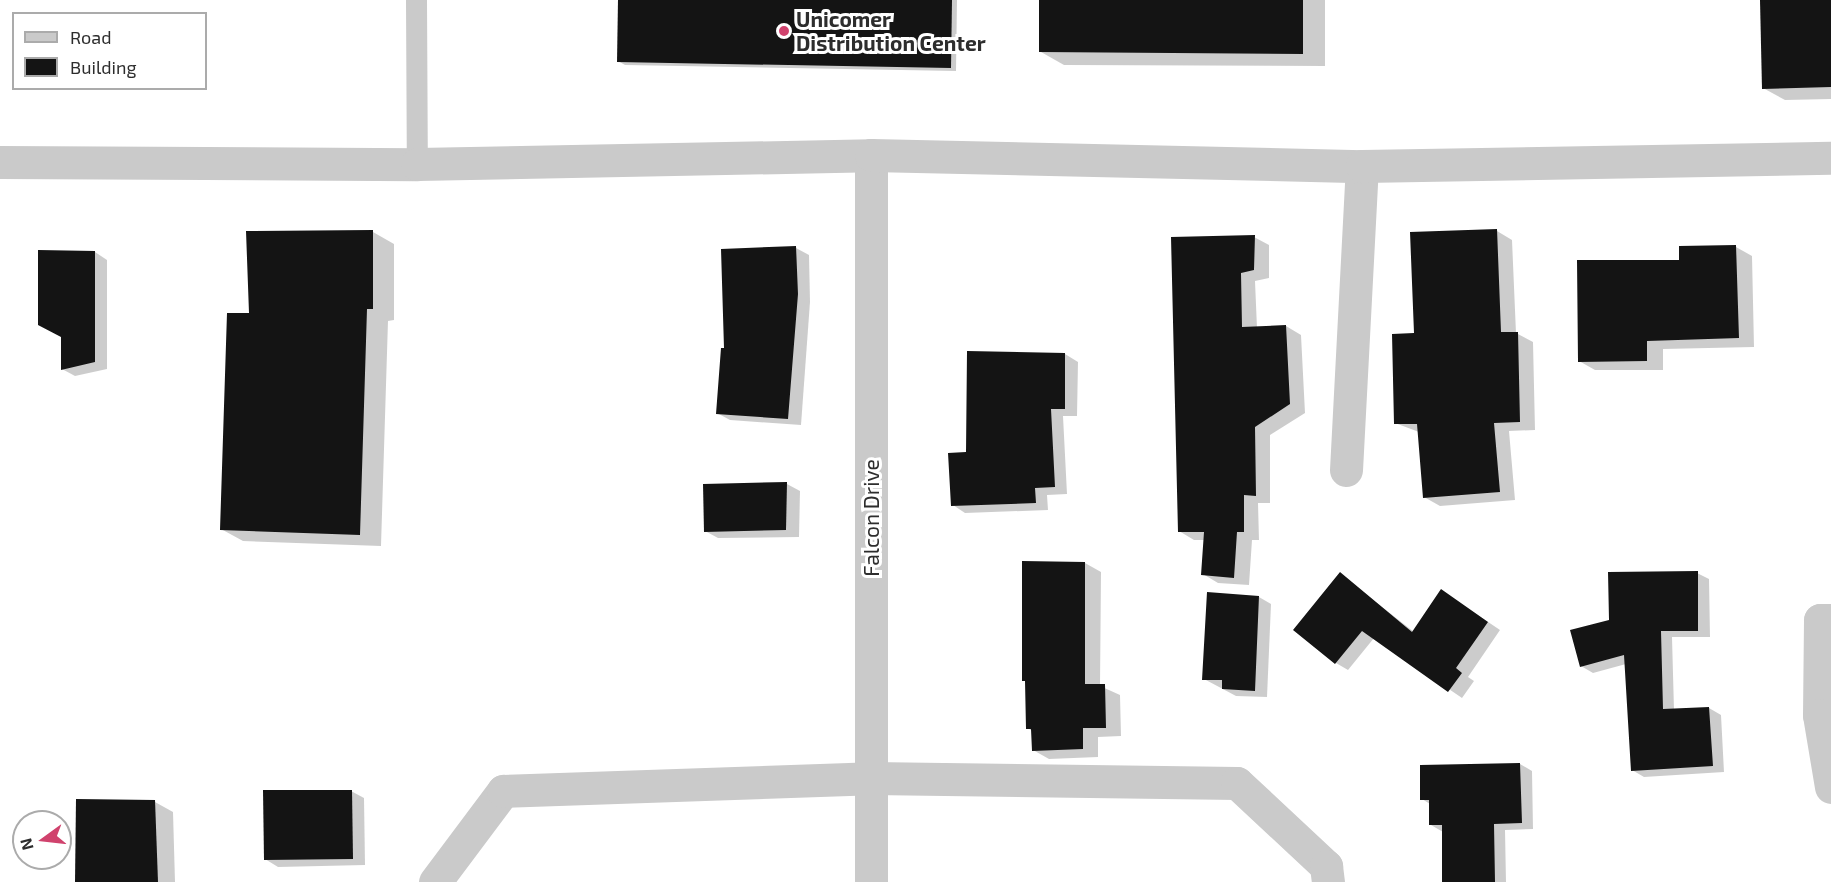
<!DOCTYPE html>
<html>
<head>
<meta charset="utf-8">
<style>
	body { margin:0 }
	#map { position:relative; width:1831px; height:882px; overflow:hidden; background:#fff; font-family:"Exo 2",sans-serif }
	div>[style] { position:absolute }
	.shadow>* { inset:0; background:#0003 }
	.building>* { inset:0; background:#141414 }
	.service>* { height:21px; margin:-10.5px; padding:0 10.5px; transform-origin:10.5px; border-radius:10.5px; background:#cacaca }
	.minor>* { height:33px; margin:-16.5px; padding:0 16.5px; transform-origin:16.5px; border-radius:16.5px; background:#cacaca }
	.tertiary>* { height:33px; margin:-16.5px; padding:0 16.5px; transform-origin:16.5px; border-radius:16.5px; background:#cacaca }
	.dots>* { width:16px; height:16px; translate:-50% -50%; box-sizing:border-box; border:3px solid #fff; border-radius:50% }
	span { translate:-50% -50%; white-space:nowrap; text-align:center; line-height:1.15; -webkit-text-stroke:6px #fff; paint-order:stroke }
	.poi-label { font-size:21px; color:#2d2d2d; font-weight:700 }
	.left { translate:0 -50%; text-align:left }
	.street-label { font-size:21px; color:#2d2d2d }
	.legend { position:absolute; left:12px; top:12px; width:195px; height:78px; box-sizing:border-box; background:#fff; border:2px solid #ababab; margin:0; padding:8px 10px; list-style:none; font-size:18px; color:#2d2d2d }
	.legend li { display:flex; align-items:center; gap:12px; height:30px }
	.legend b { width:30px; border:2px solid #ababab }
	.north { position:absolute; left:12px; top:810px; width:60px; height:60px; box-sizing:border-box; background:#fff; border:2px solid #ababab; border-radius:50%; rotate:255deg; font-size:16px; font-weight:700; line-height:24px; text-align:center; color:#2d2d2d }
	.north::after { content:''; display:block; margin:auto; width:21px; height:27px; background:#d0426d; clip-path:polygon(50% 0,100% 100%,50% 72%,0 100%) }
</style>
</head>
<body>
<div id="map">
	<div class="shadow">
		<div style="clip-path:polygon(619px 0,957px 0,956px 71px,625px 65px,618px 61px)"></div>
		<div style="clip-path:polygon(1041px 0,1325px 0,1325px 66px,1064px 65px,1041px 52px)"></div>
		<div style="clip-path:polygon(1761px 0,1831px 0,1831px 99px,1785px 100px,1763px 88px)"></div>
		<div style="clip-path:polygon(1497px 231px,1512px 240px,1516px 333px,1533px 342px,1535px 430px,1509px 431px,1515px 500px,1440px 506px,1424px 497px,1419px 432px,1395px 423px,1416px 335px)"></div>
		<div style="clip-path:polygon(373px 232px,394px 244px,394px 320px,388px 321px,381px 546px,243px 541px,221px 529px,251px 315px)"></div>
		<div style="clip-path:polygon(1254px 237px,1269px 245px,1269px 278px,1255px 281px,1257px 328px,1286px 326px,1301px 335px,1305px 413px,1270px 435px,1270px 503px,1258px 503px,1259px 540px,1252px 540px,1249px 585px,1218px 583px,1203px 574px,1205px 540px,1194px 540px,1179px 531px,1173px 238px)"></div>
		<div style="clip-path:polygon(1736px 247px,1752px 256px,1754px 347px,1663px 349px,1663px 370px,1595px 370px,1579px 361px,1681px 261px)"></div>
		<div style="clip-path:polygon(796px 248px,809px 255px,810px 302px,801px 425px,730px 420px,717px 413px,726px 350px)"></div>
		<div style="clip-path:polygon(95px 252px,107px 260px,107px 369px,75px 376px,62px 369px,63px 337px)"></div>
		<div style="clip-path:polygon(1065px 354px,1078px 362px,1077px 416px,1063px 416px,1067px 494px,1047px 495px,1048px 510px,965px 513px,953px 505px,967px 454px)"></div>
		<div style="clip-path:polygon(787px 484px,800px 491px,799px 537px,718px 538px,705px 531px)"></div>
		<div style="clip-path:polygon(1024px 563px,1085px 563px,1101px 572px,1100px 686px,1120px 695px,1121px 736px,1098px 737px,1098px 757px,1049px 759px,1033px 750px,1032px 731px,1028px 728px,1027px 682px,1023px 680px)"></div>
		<div style="clip-path:polygon(1697px 573px,1709px 579px,1710px 637px,1672px 637px,1674px 710px,1709px 708px,1721px 715px,1724px 772px,1644px 777px,1632px 770px,1626px 664px,1593px 673px,1581px 666px,1610px 621px)"></div>
		<div style="clip-path:polygon(1340px 574px,1414px 632px,1454px 599px,1500px 630px,1468px 677px,1474px 681px,1462px 698px,1374px 638px,1348px 670px,1336px 663px)"></div>
		<div style="clip-path:polygon(1259px 597px,1271px 604px,1267px 697px,1236px 696px,1204px 679px)"></div>
		<div style="clip-path:polygon(1520px 764px,1532px 771px,1533px 829px,1505px 830px,1506px 882px,1444px 882px,1443px 832px,1431px 825px,1430px 804px,1422px 799px,1421px 766px)"></div>
		<div style="clip-path:polygon(351px 791px,364px 798px,365px 865px,278px 867px,265px 859px)"></div>
		<div style="clip-path:polygon(155px 802px,173px 812px,175px 882px,76px 882px)"></div>
	</div>
	<div class="building">
		<div style="clip-path:polygon(618px 0,952px 0,951px 68px,617px 62px)"></div>
		<div style="clip-path:polygon(1039px 0,1303px 0,1303px 54px,1039px 52px)"></div>
		<div style="clip-path:polygon(1760px 0,1831px 0,1831px 87px,1762px 89px)"></div>
		<div style="clip-path:polygon(1497px 229px,1501px 332px,1518px 332px,1520px 422px,1494px 423px,1500px 492px,1423px 498px,1417px 424px,1394px 424px,1392px 334px,1414px 333px,1410px 232px)"></div>
		<div style="clip-path:polygon(373px 230px,373px 309px,367px 309px,360px 535px,220px 530px,227px 313px,249px 313px,246px 231px)"></div>
		<div style="clip-path:polygon(1255px 235px,1254px 270px,1241px 273px,1242px 327px,1286px 325px,1290px 404px,1255px 427px,1256px 496px,1244px 495px,1244px 532px,1237px 532px,1234px 578px,1201px 575px,1204px 532px,1178px 532px,1171px 237px)"></div>
		<div style="clip-path:polygon(1736px 245px,1739px 338px,1647px 341px,1647px 361px,1578px 362px,1577px 260px,1679px 260px,1679px 246px)"></div>
		<div style="clip-path:polygon(796px 246px,798px 294px,788px 419px,716px 414px,721px 348px,724px 348px,721px 249px)"></div>
		<div style="clip-path:polygon(38px 250px,95px 251px,95px 362px,61px 370px,61px 337px,38px 325px)"></div>
		<div style="clip-path:polygon(967px 351px,1065px 353px,1065px 409px,1051px 409px,1055px 487px,1035px 488px,1036px 503px,951px 506px,948px 453px,966px 452px)"></div>
		<div style="clip-path:polygon(787px 482px,786px 530px,704px 532px,703px 484px)"></div>
		<div style="clip-path:polygon(1022px 561px,1085px 562px,1085px 684px,1105px 684px,1106px 728px,1083px 728px,1083px 749px,1032px 751px,1031px 729px,1026px 729px,1025px 681px,1022px 681px)"></div>
		<div style="clip-path:polygon(1698px 571px,1698px 631px,1661px 631px,1663px 709px,1709px 707px,1713px 766px,1631px 771px,1624px 655px,1580px 667px,1570px 630px,1609px 620px,1608px 572px)"></div>
		<div style="clip-path:polygon(1340px 572px,1412px 632px,1441px 589px,1488px 622px,1456px 668px,1462px 673px,1448px 692px,1362px 631px,1335px 664px,1293px 630px)"></div>
		<div style="clip-path:polygon(1207px 592px,1259px 596px,1255px 691px,1222px 689px,1222px 680px,1202px 680px)"></div>
		<div style="clip-path:polygon(1520px 763px,1522px 823px,1494px 824px,1495px 882px,1442px 882px,1442px 825px,1429px 825px,1429px 800px,1420px 800px,1420px 765px)"></div>
		<div style="clip-path:polygon(263px 790px,352px 790px,353px 859px,264px 860px)"></div>
		<div style="clip-path:polygon(76px 799px,155px 800px,158px 882px,75px 882px)"></div>
	</div>
	<div class="service">
		<div style="left:416px;top:0;width:164px;rotate:89.7deg"></div>
	</div>
	<div class="minor">
		<div style="left:0;top:162px;width:417px;rotate:0.3deg"></div>
		<div style="left:417px;top:164px;width:454px;rotate:-1.1deg"></div>
		<div style="left:1346px;top:470px;width:304px;rotate:-87deg"></div>
		<div style="left:1831px;top:620px;width:11px;rotate:180deg"></div>
		<div style="left:1820px;top:620px;width:95px;rotate:90.6deg"></div>
		<div style="left:1819px;top:715px;width:73px;rotate:80.5deg"></div>
		<div style="left:435px;top:882px;width:114px;rotate:-53.2deg"></div>
		<div style="left:503px;top:791px;width:368px;rotate:-2deg"></div>
		<div style="left:871px;top:778px;width:366px;rotate:0.8deg"></div>
		<div style="left:1237px;top:783px;width:122px;rotate:43deg"></div>
		<div style="left:1326px;top:866px;width:16px;rotate:83deg"></div>
	</div>
	<div class="tertiary">
		<div style="left:871px;top:882px;width:727px;rotate:-90deg"></div>
		<div style="left:871px;top:155px;width:491px;rotate:1.3deg"></div>
		<div style="left:1362px;top:166px;width:469px;rotate:-1deg"></div>
	</div>
	<div class="dots">
		<div style="left:784px;top:31px;background:#d0426d"></div>
	</div>
	<div class="poi-label">
		<span class="left" style="left:796px;top:31px">Unicomer<br>Distribution Center</span>
	</div>
	<div class="street-label">
		<span style="left:871px;top:518px;rotate:-90deg">Falcon Drive</span>
	</div>
	<ul class="legend">
	<li><b style="height:8px;background:#cacaca"></b>Road</li>
	<li><b style="height:16px;background:#141414"></b>Building</li>
	</ul>
	<div class="north">N</div>
</div>
</body>
</html>
